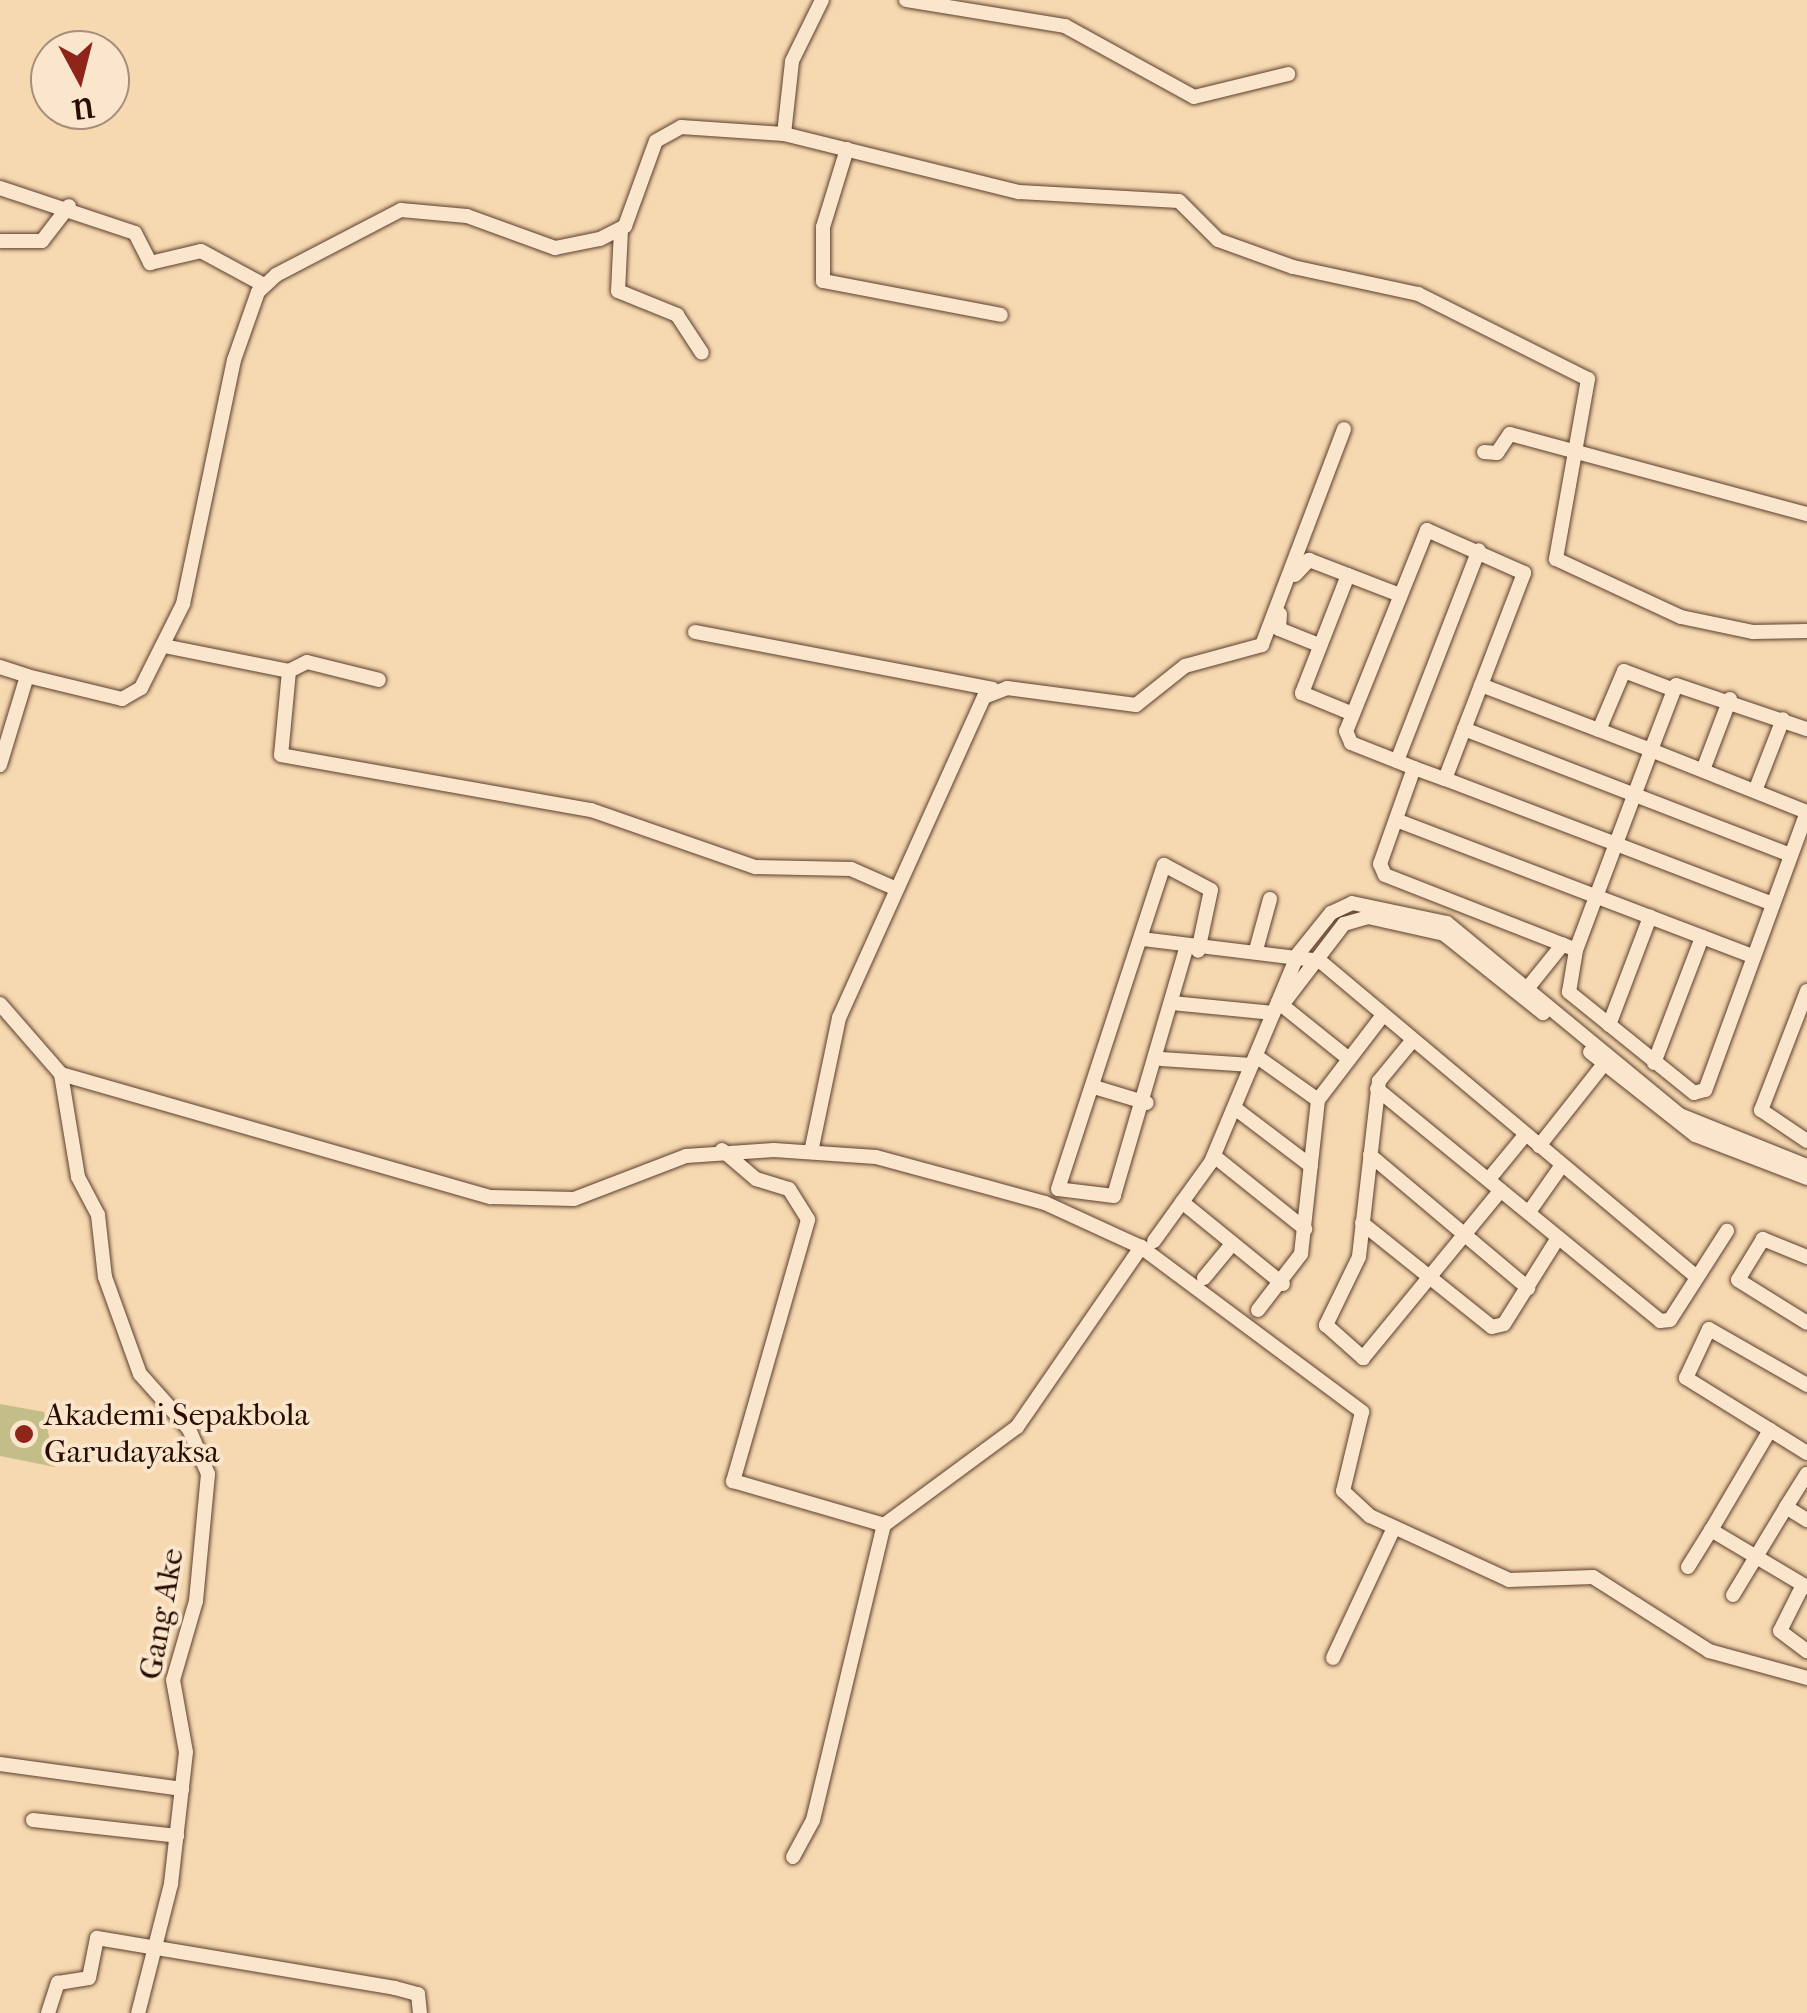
<!DOCTYPE html>
<html>
<head>
<meta charset="utf-8">
<style>
	body { margin:0 }
	#map { position:relative; width:1807px; height:2013px; overflow:hidden; background:#f6d9b1; font-family:"IM FELL French Canon",serif }
	div>[style] { position:absolute }
	.green>* { inset:0; background:#c3bd87 }
	.roads { filter:drop-shadow(0 0 2px #5d3f2d) drop-shadow(0 0 2px #5d3f2d) }
	.minor>* { height:14px; margin:-7px; padding:0 7px; transform-origin:7px; border-radius:7px; background:#f9e6cc }
	.dots>* { width:28px; height:28px; translate:-50% -50%; box-sizing:border-box; border:5px solid #f9e6cc; border-radius:50% }
	span { translate:-50% -50%; white-space:nowrap; text-align:center; line-height:1.15; -webkit-text-stroke:8px #f9e6cc; paint-order:stroke }
	.poi-label { font-size:32px; color:#2a0c01 }
	.left { translate:0 -50%; text-align:left }
	.street-label { font-size:32px; color:#2a0c01 }
	.north { position:absolute; left:30px; top:30px; width:100px; height:100px; box-sizing:border-box; background:#f9e6cc; border:2px solid #a68f7b; border-radius:50%; rotate:173deg; font-size:28px; font-weight:700; line-height:40px; text-align:center; color:#2a0c01 }
	.north::after { content:''; display:block; margin:auto; width:35px; height:45px; background:#8f2418; clip-path:polygon(50% 0,100% 100%,50% 72%,0 100%) }
</style>
</head>
<body>
<div id="map">
	<div class="green">
		<div style="clip-path:polygon(0 1404px,44px 1412px,55px 1467px,0 1456px)"></div>
	</div>
	<div class="roads">
		<div class="minor">
			<div style="left:906px;top:0;width:161px;rotate:9.3deg"></div>
			<div style="left:1065px;top:26px;width:147px;rotate:28.8deg"></div>
			<div style="left:1194px;top:97px;width:97px;rotate:-13.7deg"></div>
			<div style="left:784px;top:134px;width:73px;rotate:-83.7deg"></div>
			<div style="left:792px;top:61px;width:68px;rotate:-63.8deg"></div>
			<div style="left:847px;top:149px;width:82px;rotate:107.1deg"></div>
			<div style="left:823px;top:227px;width:54px;rotate:90deg"></div>
			<div style="left:823px;top:281px;width:181px;rotate:10.8deg"></div>
			<div style="left:0;top:188px;width:142px;rotate:18.4deg"></div>
			<div style="left:135px;top:233px;width:34px;rotate:63deg"></div>
			<div style="left:150px;top:263px;width:52px;rotate:-13.2deg"></div>
			<div style="left:201px;top:251px;width:72px;rotate:28.4deg"></div>
			<div style="left:621px;top:230px;width:61px;rotate:92.8deg"></div>
			<div style="left:618px;top:291px;width:64px;rotate:22.1deg"></div>
			<div style="left:677px;top:315px;width:45px;rotate:56.7deg"></div>
			<div style="left:0;top:241px;width:42px"></div>
			<div style="left:42px;top:241px;width:44px;rotate:-52.4deg"></div>
			<div style="left:1484px;top:452px;width:13px;rotate:4deg"></div>
			<div style="left:1497px;top:453px;width:23px;rotate:-56deg"></div>
			<div style="left:1510px;top:434px;width:308px;rotate:15.1deg"></div>
			<div style="left:1295px;top:575px;width:21px;rotate:-47deg"></div>
			<div style="left:1309px;top:560px;width:94px;rotate:21.1deg"></div>
			<div style="left:1348px;top:575px;width:127px;rotate:111.3deg"></div>
			<div style="left:1302px;top:693px;width:55px;rotate:22.4deg"></div>
			<div style="left:1280px;top:614px;width:15px;rotate:94deg"></div>
			<div style="left:1279px;top:629px;width:43px;rotate:21.8deg"></div>
			<div style="left:695px;top:632px;width:303px;rotate:10.8deg"></div>
			<div style="left:164px;top:646px;width:127px;rotate:11.3deg"></div>
			<div style="left:289px;top:671px;width:84px;rotate:95.4deg"></div>
			<div style="left:281px;top:755px;width:315px;rotate:10.1deg"></div>
			<div style="left:591px;top:810px;width:174px;rotate:19.2deg"></div>
			<div style="left:755px;top:867px;width:96px;rotate:1.2deg"></div>
			<div style="left:851px;top:869px;width:47px;rotate:23.8deg"></div>
			<div style="left:0;top:667px;width:28px;rotate:18deg"></div>
			<div style="left:27px;top:676px;width:93px;rotate:106.9deg"></div>
			<div style="left:289px;top:671px;width:20px;rotate:-27deg"></div>
			<div style="left:307px;top:662px;width:74px;rotate:14deg"></div>
			<div style="left:27px;top:676px;width:98px;rotate:13.6deg"></div>
			<div style="left:122px;top:699px;width:22px;rotate:-30deg"></div>
			<div style="left:141px;top:688px;width:94px;rotate:-63.4deg"></div>
			<div style="left:183px;top:604px;width:249px;rotate:-78.2deg"></div>
			<div style="left:234px;top:360px;width:72px;rotate:-70.6deg"></div>
			<div style="left:258px;top:292px;width:25px;rotate:-43deg"></div>
			<div style="left:276px;top:275px;width:141px;rotate:-27.5deg"></div>
			<div style="left:401px;top:210px;width:66px;rotate:5.2deg"></div>
			<div style="left:467px;top:216px;width:94px;rotate:20deg"></div>
			<div style="left:555px;top:248px;width:46px;rotate:-11.3deg"></div>
			<div style="left:600px;top:239px;width:28px;rotate:-27deg"></div>
			<div style="left:625px;top:226px;width:90px;rotate:-70deg"></div>
			<div style="left:656px;top:141px;width:29px;rotate:-29deg"></div>
			<div style="left:681px;top:127px;width:103px;rotate:3.9deg"></div>
			<div style="left:784px;top:134px;width:242px;rotate:13.9deg"></div>
			<div style="left:1019px;top:192px;width:160px;rotate:3.2deg"></div>
			<div style="left:1179px;top:201px;width:55px;rotate:45deg"></div>
			<div style="left:1218px;top:240px;width:80px;rotate:19.8deg"></div>
			<div style="left:1293px;top:267px;width:128px;rotate:12.2deg"></div>
			<div style="left:1418px;top:294px;width:190px;rotate:26.6deg"></div>
			<div style="left:1588px;top:379px;width:183px;rotate:100.1deg"></div>
			<div style="left:1556px;top:559px;width:138px;rotate:24.9deg"></div>
			<div style="left:1681px;top:617px;width:74px;rotate:11.8deg"></div>
			<div style="left:1753px;top:632px;width:54px;rotate:-1.1deg"></div>
			<div style="left:1481px;top:685px;width:182px;rotate:20.9deg"></div>
			<div style="left:1651px;top:750px;width:168px;rotate:21.7deg"></div>
			<div style="left:1807px;top:812px;width:296px;rotate:110.1deg"></div>
			<div style="left:1705px;top:1090px;width:11px;rotate:165deg"></div>
			<div style="left:1694px;top:1093px;width:161px;rotate:-141.1deg"></div>
			<div style="left:1569px;top:992px;width:43px;rotate:-80.5deg"></div>
			<div style="left:1576px;top:950px;width:214px;rotate:-69.4deg"></div>
			<div style="left:1651px;top:750px;width:64px;rotate:-69deg"></div>
			<div style="left:1674px;top:690px;width:5px;rotate:-68deg"></div>
			<div style="left:1676px;top:685px;width:138px;rotate:18.6deg"></div>
			<div style="left:1464px;top:729px;width:350px;rotate:21.1deg"></div>
			<div style="left:1599px;top:730px;width:64px;rotate:-67deg"></div>
			<div style="left:1624px;top:671px;width:53px;rotate:20.8deg"></div>
			<div style="left:1397px;top:761px;width:226px;rotate:-68.8deg"></div>
			<div style="left:1414px;top:768px;width:102px;rotate:109.5deg"></div>
			<div style="left:1380px;top:864px;width:12px;rotate:66deg"></div>
			<div style="left:1385px;top:875px;width:205px;rotate:21.4deg"></div>
			<div style="left:1703px;top:770px;width:76px;rotate:-69.2deg"></div>
			<div style="left:1445px;top:779px;width:221px;rotate:-69deg"></div>
			<div style="left:1524px;top:573px;width:106px;rotate:-156.1deg"></div>
			<div style="left:1427px;top:530px;width:217px;rotate:111.9deg"></div>
			<div style="left:1346px;top:731px;width:13px;rotate:67deg"></div>
			<div style="left:1351px;top:743px;width:68px;rotate:21.6deg"></div>
			<div style="left:1414px;top:768px;width:33px;rotate:20deg"></div>
			<div style="left:1445px;top:779px;width:183px;rotate:20.8deg"></div>
			<div style="left:1616px;top:844px;width:168px;rotate:20.9deg"></div>
			<div style="left:1755px;top:791px;width:77px;rotate:-68.7deg"></div>
			<div style="left:1396px;top:820px;width:383px;rotate:20.9deg"></div>
			<div style="left:1142px;top:939px;width:179px;rotate:7deg"></div>
			<div style="left:1320px;top:961px;width:491px;rotate:40deg"></div>
			<div style="left:1186px;top:949px;width:257px;rotate:106.3deg"></div>
			<div style="left:1114px;top:1196px;width:56px;rotate:-172.9deg"></div>
			<div style="left:1058px;top:1189px;width:341px;rotate:-71.9deg"></div>
			<div style="left:1164px;top:865px;width:53px;rotate:28deg"></div>
			<div style="left:1211px;top:890px;width:62px;rotate:102deg"></div>
			<div style="left:1256px;top:950px;width:53px;rotate:-74.6deg"></div>
			<div style="left:1807px;top:991px;width:128px;rotate:111.1deg"></div>
			<div style="left:1761px;top:1110px;width:55px;rotate:34deg"></div>
			<div style="left:1522px;top:995px;width:65px;rotate:-51.2deg"></div>
			<div style="left:1278px;top:1002px;width:91px;rotate:38.8deg"></div>
			<div style="left:1172px;top:1003px;width:102px;rotate:5.6deg"></div>
			<div style="left:0;top:1004px;width:93px;rotate:48.9deg"></div>
			<div style="left:61px;top:1074px;width:447px;rotate:16deg"></div>
			<div style="left:491px;top:1197px;width:83px;rotate:1.4deg"></div>
			<div style="left:574px;top:1199px;width:120px;rotate:-21deg"></div>
			<div style="left:686px;top:1156px;width:88px;rotate:-3.9deg"></div>
			<div style="left:774px;top:1150px;width:102px;rotate:3.9deg"></div>
			<div style="left:876px;top:1157px;width:175px;rotate:15.2deg"></div>
			<div style="left:1045px;top:1203px;width:106px;rotate:24.6deg"></div>
			<div style="left:1141px;top:1247px;width:276px;rotate:36.7deg"></div>
			<div style="left:1362px;top:1412px;width:81px;rotate:103.5deg"></div>
			<div style="left:1343px;top:1491px;width:37px;rotate:43deg"></div>
			<div style="left:1370px;top:1516px;width:153px;rotate:24.7deg"></div>
			<div style="left:1509px;top:1580px;width:84px;rotate:-2deg"></div>
			<div style="left:1593px;top:1577px;width:138px;rotate:32.5deg"></div>
			<div style="left:1709px;top:1651px;width:102px;rotate:15.4deg"></div>
			<div style="left:1282px;top:1005px;width:102px;rotate:-52.6deg"></div>
			<div style="left:1344px;top:924px;width:25px;rotate:-16deg"></div>
			<div style="left:1368px;top:917px;width:78px;rotate:12.6deg"></div>
			<div style="left:1444px;top:934px;width:127px;rotate:38.6deg"></div>
			<div style="left:1609px;top:1025px;width:116px;rotate:-69.2deg"></div>
			<div style="left:1412px;top:1041px;width:52px;rotate:129.5deg"></div>
			<div style="left:1379px;top:1081px;width:177px;rotate:96.5deg"></div>
			<div style="left:1359px;top:1257px;width:76px;rotate:115.9deg"></div>
			<div style="left:1326px;top:1325px;width:50px;rotate:41.7deg"></div>
			<div style="left:1363px;top:1358px;width:217px;rotate:-50.6deg"></div>
			<div style="left:1590px;top:1052px;width:134px;rotate:38.3deg"></div>
			<div style="left:1695px;top:1135px;width:120px;rotate:21deg"></div>
			<div style="left:1256px;top:1056px;width:76px;rotate:35.4deg"></div>
			<div style="left:1161px;top:1059px;width:91px;rotate:3.8deg"></div>
			<div style="left:1654px;top:1063px;width:135px;rotate:-69.1deg"></div>
			<div style="left:61px;top:1074px;width:104px;rotate:80.6deg"></div>
			<div style="left:78px;top:1177px;width:43px;rotate:62.2deg"></div>
			<div style="left:98px;top:1215px;width:62px;rotate:83.6deg"></div>
			<div style="left:105px;top:1277px;width:103px;rotate:70.2deg"></div>
			<div style="left:140px;top:1374px;width:74px;rotate:48.3deg"></div>
			<div style="left:189px;top:1429px;width:49px;rotate:67.1deg"></div>
			<div style="left:208px;top:1474px;width:128px;rotate:95.4deg"></div>
			<div style="left:196px;top:1601px;width:82px;rotate:106.2deg"></div>
			<div style="left:173px;top:1680px;width:73px;rotate:79.8deg"></div>
			<div style="left:186px;top:1752px;width:133px;rotate:96.5deg"></div>
			<div style="left:171px;top:1884px;width:133px;rotate:104.3deg"></div>
			<div style="left:1094px;top:1087px;width:55px;rotate:16.8deg"></div>
			<div style="left:1377px;top:1089px;width:366px;rotate:39.3deg"></div>
			<div style="left:1660px;top:1321px;width:10px;rotate:-6deg"></div>
			<div style="left:1670px;top:1320px;width:106px;rotate:-57.4deg"></div>
			<div style="left:1236px;top:1109px;width:94px;rotate:37.2deg"></div>
			<div style="left:1539px;top:1146px;width:105px;rotate:-51.6deg"></div>
			<div style="left:722px;top:1150px;width:45px;rotate:40.5deg"></div>
			<div style="left:756px;top:1179px;width:34px;rotate:17deg"></div>
			<div style="left:789px;top:1189px;width:36px;rotate:58deg"></div>
			<div style="left:808px;top:1220px;width:272px;rotate:106deg"></div>
			<div style="left:733px;top:1481px;width:157px;rotate:16.2deg"></div>
			<div style="left:811px;top:1152px;width:137px;rotate:-78.2deg"></div>
			<div style="left:839px;top:1018px;width:352px;rotate:-65.7deg"></div>
			<div style="left:984px;top:697px;width:25px;rotate:-21deg"></div>
			<div style="left:1007px;top:688px;width:130px;rotate:7.5deg"></div>
			<div style="left:1136px;top:705px;width:63px;rotate:-38.5deg"></div>
			<div style="left:1185px;top:666px;width:80px;rotate:-15.3deg"></div>
			<div style="left:1262px;top:645px;width:231px;rotate:-69.2deg"></div>
			<div style="left:1370px;top:1155px;width:207px;rotate:40.1deg"></div>
			<div style="left:1214px;top:1156px;width:117px;rotate:38.7deg"></div>
			<div style="left:1489px;top:1179px;width:58px;rotate:-50.6deg"></div>
			<div style="left:1182px;top:1202px;width:130px;rotate:39.1deg"></div>
			<div style="left:1529px;top:1212px;width:57px;rotate:-54.9deg"></div>
			<div style="left:1362px;top:1223px;width:166px;rotate:38.7deg"></div>
			<div style="left:1492px;top:1327px;width:12px;rotate:-14deg"></div>
			<div style="left:1504px;top:1324px;width:102px;rotate:-57.9deg"></div>
			<div style="left:1154px;top:1241px;width:97px;rotate:-54.2deg"></div>
			<div style="left:1211px;top:1162px;width:225px;rotate:-67.3deg"></div>
			<div style="left:1298px;top:954px;width:53px;rotate:-51.2deg"></div>
			<div style="left:1331px;top:913px;width:23px;rotate:-25deg"></div>
			<div style="left:1352px;top:903px;width:97px;rotate:11.9deg"></div>
			<div style="left:1447px;top:923px;width:302px;rotate:39.5deg"></div>
			<div style="left:1680px;top:1115px;width:137px;rotate:21.9deg"></div>
			<div style="left:1807px;top:1257px;width:48px;rotate:-157.8deg"></div>
			<div style="left:1763px;top:1239px;width:48px;rotate:121.4deg"></div>
			<div style="left:1738px;top:1280px;width:81px;rotate:31.9deg"></div>
			<div style="left:1204px;top:1278px;width:45px;rotate:-50.4deg"></div>
			<div style="left:1258px;top:1310px;width:71px;rotate:-52.5deg"></div>
			<div style="left:1301px;top:1254px;width:155px;rotate:-83.7deg"></div>
			<div style="left:1318px;top:1100px;width:107px;rotate:-52.6deg"></div>
			<div style="left:1770px;top:1430px;width:99px;rotate:-148.2deg"></div>
			<div style="left:1686px;top:1378px;width:54px;rotate:-64.9deg"></div>
			<div style="left:1709px;top:1329px;width:113px;rotate:29.7deg"></div>
			<div style="left:1807px;top:1453px;width:44px;rotate:-148.1deg"></div>
			<div style="left:1770px;top:1430px;width:116px;rotate:120.5deg"></div>
			<div style="left:1711px;top:1530px;width:112px;rotate:30.7deg"></div>
			<div style="left:1786px;top:1507px;width:39px;rotate:-58deg"></div>
			<div style="left:1688px;top:1567px;width:44px;rotate:-58.1deg"></div>
			<div style="left:1803px;top:1585px;width:51px;rotate:116.6deg"></div>
			<div style="left:1780px;top:1631px;width:34px;rotate:37deg"></div>
			<div style="left:1733px;top:1595px;width:103px;rotate:-58.9deg"></div>
			<div style="left:1786px;top:1507px;width:25px;rotate:32deg"></div>
			<div style="left:1333px;top:1658px;width:144px;rotate:-64.9deg"></div>
			<div style="left:0;top:1764px;width:184px;rotate:7.8deg"></div>
			<div style="left:33px;top:1820px;width:145px;rotate:6.3deg"></div>
			<div style="left:793px;top:1857px;width:42px;rotate:-61.6deg"></div>
			<div style="left:813px;top:1820px;width:303px;rotate:-76.5deg"></div>
			<div style="left:884px;top:1525px;width:165px;rotate:-36.4deg"></div>
			<div style="left:1017px;top:1427px;width:219px;rotate:-55.4deg"></div>
			<div style="left:48px;top:2013px;width:32px;rotate:-72deg"></div>
			<div style="left:58px;top:1983px;width:31px;rotate:-9deg"></div>
			<div style="left:89px;top:1978px;width:41px;rotate:-78.7deg"></div>
			<div style="left:97px;top:1938px;width:302px;rotate:9.5deg"></div>
			<div style="left:395px;top:1988px;width:24px;rotate:15deg"></div>
			<div style="left:418px;top:1994px;width:19px;rotate:84deg"></div>
		</div>
	</div>
	<div class="dots">
		<div style="left:24px;top:1434px;background:#8f2418"></div>
	</div>
	<div class="poi-label">
		<span class="left" style="left:44px;top:1434px">Akademi Sepakbola<br>Garudayaksa</span>
	</div>
	<div class="street-label">
		<span style="left:162px;top:1614px;rotate:-80deg">Gang Ake</span>
	</div>
	<div class="north">U</div>
</div>
</body>
</html>
